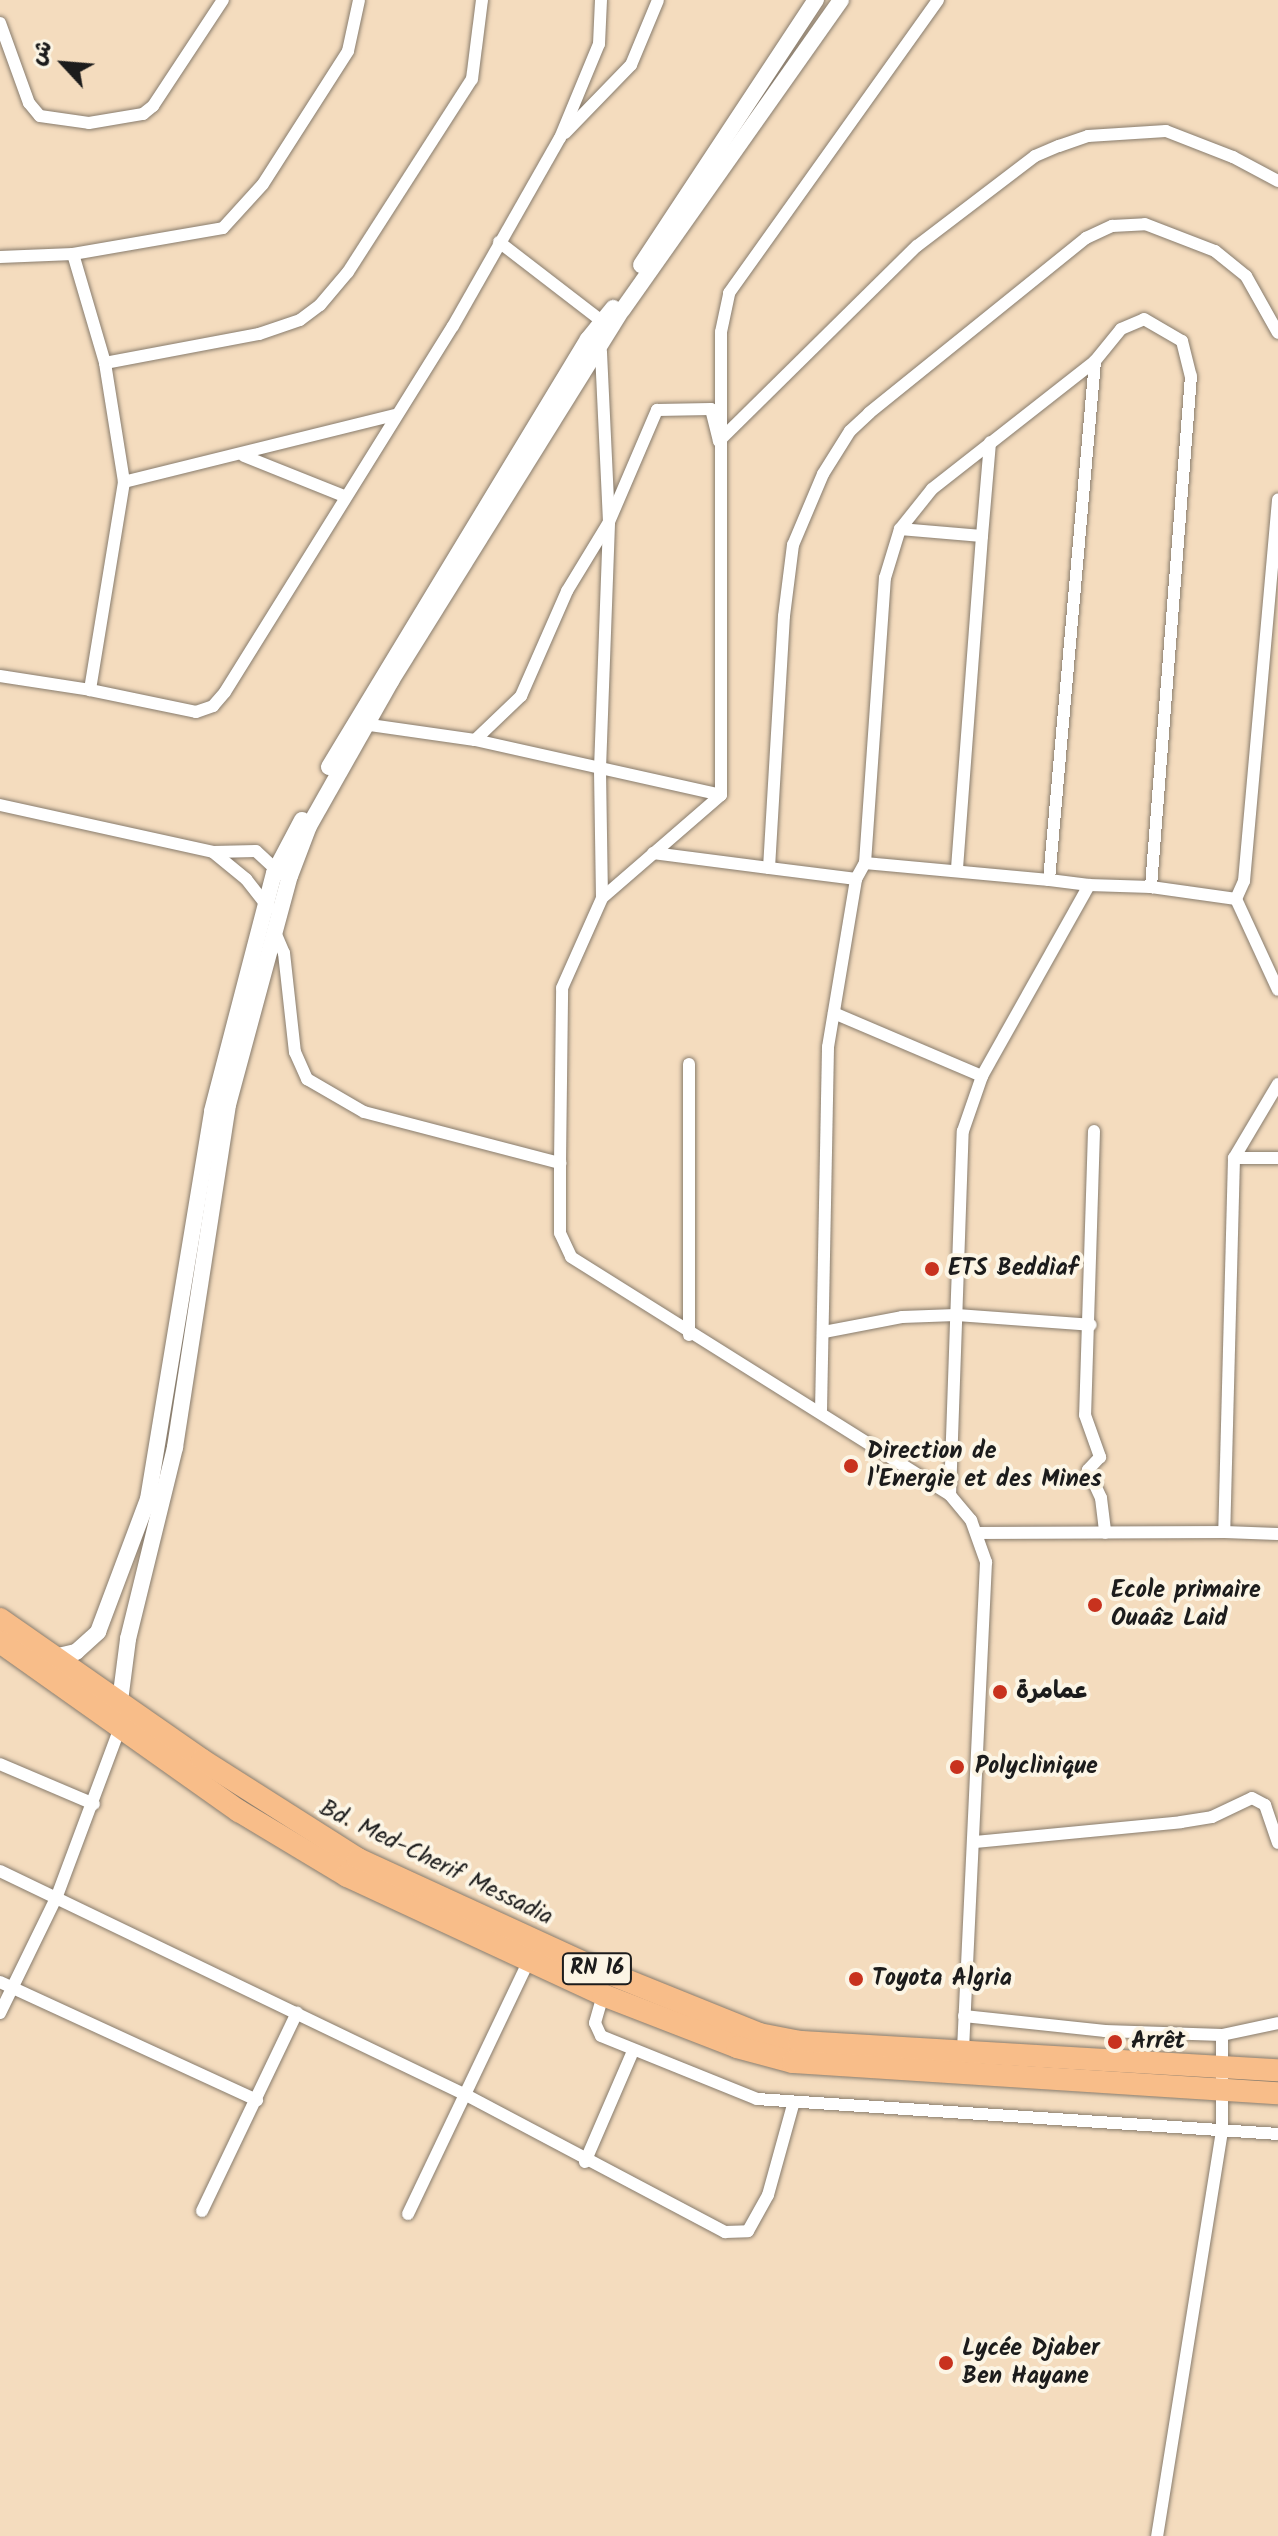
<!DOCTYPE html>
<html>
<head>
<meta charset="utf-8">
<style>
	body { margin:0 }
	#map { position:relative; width:1278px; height:2536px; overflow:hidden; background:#f4dcbe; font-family:Kalam,"Playpen Sans Arabic",sans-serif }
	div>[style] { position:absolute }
	.roads { filter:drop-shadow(0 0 2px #887c6d) drop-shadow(0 0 2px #887c6d) }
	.minor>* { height:12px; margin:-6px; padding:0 6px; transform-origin:6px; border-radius:6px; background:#fff }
	.tertiary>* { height:16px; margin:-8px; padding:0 8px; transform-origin:8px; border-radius:8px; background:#fff }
	.trunk>* { height:22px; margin:-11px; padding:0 11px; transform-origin:11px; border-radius:11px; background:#f8bd89 }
	.dots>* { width:22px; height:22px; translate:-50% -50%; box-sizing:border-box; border:4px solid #fcf5e5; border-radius:50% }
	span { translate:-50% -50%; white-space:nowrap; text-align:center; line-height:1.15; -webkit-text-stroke:8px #fcf5e5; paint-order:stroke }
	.shield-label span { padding:2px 6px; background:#fcf5e5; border:2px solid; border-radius:6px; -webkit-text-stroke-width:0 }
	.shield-label { font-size:22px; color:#1c1c1c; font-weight:700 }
	.poi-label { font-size:24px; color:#1c1c1c; font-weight:700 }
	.left { translate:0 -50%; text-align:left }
	.street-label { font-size:24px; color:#1c1c1c }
	.north { position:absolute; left:24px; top:24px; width:80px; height:80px; -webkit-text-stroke:6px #fcf5e5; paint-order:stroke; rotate:296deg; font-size:22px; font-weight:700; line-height:32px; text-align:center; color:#1c1c1c }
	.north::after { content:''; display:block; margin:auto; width:28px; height:36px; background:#1c1c1c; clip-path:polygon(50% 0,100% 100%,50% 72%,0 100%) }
</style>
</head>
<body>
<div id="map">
	<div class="roads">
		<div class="minor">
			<div style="left:0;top:23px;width:85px;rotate:70.1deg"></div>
			<div style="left:29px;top:103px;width:17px;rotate:50deg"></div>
			<div style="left:40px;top:116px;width:49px;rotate:8.1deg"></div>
			<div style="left:89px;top:123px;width:55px;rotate:-9.5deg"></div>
			<div style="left:143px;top:114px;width:13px;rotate:-39deg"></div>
			<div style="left:153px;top:106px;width:127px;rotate:-56.6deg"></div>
			<div style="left:565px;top:133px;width:95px;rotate:-45.9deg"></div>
			<div style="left:631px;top:65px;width:70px;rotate:-67.4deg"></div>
			<div style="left:499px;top:242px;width:133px;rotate:37.6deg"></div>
			<div style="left:73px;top:254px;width:114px;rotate:73.6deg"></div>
			<div style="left:105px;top:363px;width:121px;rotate:80.9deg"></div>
			<div style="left:124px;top:482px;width:211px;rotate:99.3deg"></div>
			<div style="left:90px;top:690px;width:108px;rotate:11.7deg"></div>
			<div style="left:196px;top:712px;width:18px;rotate:-19deg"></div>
			<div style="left:213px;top:706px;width:18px;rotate:-49deg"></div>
			<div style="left:225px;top:692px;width:431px;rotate:-58.1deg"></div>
			<div style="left:453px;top:326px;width:216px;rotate:-60.4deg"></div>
			<div style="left:560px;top:138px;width:102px;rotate:-67.5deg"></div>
			<div style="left:599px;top:44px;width:44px;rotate:-87.4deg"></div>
			<div style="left:0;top:257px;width:73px;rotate:-2.4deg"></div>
			<div style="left:73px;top:254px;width:152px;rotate:-9.8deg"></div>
			<div style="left:223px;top:228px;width:59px;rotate:-47.7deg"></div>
			<div style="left:263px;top:184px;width:158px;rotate:-57.4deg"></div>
			<div style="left:348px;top:51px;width:52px;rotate:-77.8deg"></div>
			<div style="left:105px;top:363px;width:157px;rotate:-10.7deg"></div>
			<div style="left:259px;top:334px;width:43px;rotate:-18.9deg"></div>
			<div style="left:300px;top:320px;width:25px;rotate:-37deg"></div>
			<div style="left:320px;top:305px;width:43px;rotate:-49.7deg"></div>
			<div style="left:348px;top:272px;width:229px;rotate:-57.3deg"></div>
			<div style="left:472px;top:79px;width:80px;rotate:-82.8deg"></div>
			<div style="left:244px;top:456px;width:108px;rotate:21.8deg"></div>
			<div style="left:124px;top:482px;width:279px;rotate:-13.9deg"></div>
			<div style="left:900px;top:529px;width:82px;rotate:4.9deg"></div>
			<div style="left:982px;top:536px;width:335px;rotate:94.3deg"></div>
			<div style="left:982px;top:536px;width:94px;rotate:-85.1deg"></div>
			<div style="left:0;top:676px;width:91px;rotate:8.8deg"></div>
			<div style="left:370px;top:725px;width:106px;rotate:8.1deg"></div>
			<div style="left:475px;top:740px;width:252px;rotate:12.6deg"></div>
			<div style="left:475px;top:740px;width:64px;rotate:-43.7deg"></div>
			<div style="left:521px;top:696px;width:115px;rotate:-66.3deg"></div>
			<div style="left:567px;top:591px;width:81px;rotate:-58.7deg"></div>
			<div style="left:609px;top:522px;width:122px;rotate:-66.8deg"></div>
			<div style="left:657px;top:410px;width:54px;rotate:-1.1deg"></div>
			<div style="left:711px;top:409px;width:33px;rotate:76deg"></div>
			<div style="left:719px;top:441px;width:278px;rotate:-44.6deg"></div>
			<div style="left:917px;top:246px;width:148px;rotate:-37.3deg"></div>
			<div style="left:1035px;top:156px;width:26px;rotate:-23deg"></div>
			<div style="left:1059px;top:146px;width:31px;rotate:-19deg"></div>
			<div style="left:1088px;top:136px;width:78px;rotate:-3.7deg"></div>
			<div style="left:1166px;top:131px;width:72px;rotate:21.2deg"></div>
			<div style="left:1233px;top:157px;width:51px;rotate:28.1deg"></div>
			<div style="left:0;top:805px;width:218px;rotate:12.4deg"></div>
			<div style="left:213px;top:852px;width:43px;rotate:-1.3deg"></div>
			<div style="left:256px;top:851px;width:34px;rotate:43deg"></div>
			<div style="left:213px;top:852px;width:43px;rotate:39.3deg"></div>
			<div style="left:246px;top:879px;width:37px;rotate:52deg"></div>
			<div style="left:653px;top:853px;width:117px;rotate:7.4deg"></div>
			<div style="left:769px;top:868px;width:252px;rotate:-86.6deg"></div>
			<div style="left:784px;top:616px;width:72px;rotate:-82.8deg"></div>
			<div style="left:793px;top:545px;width:77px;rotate:-67.1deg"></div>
			<div style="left:823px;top:474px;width:51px;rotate:-57.9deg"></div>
			<div style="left:850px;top:431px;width:26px;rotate:-43deg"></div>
			<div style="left:869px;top:413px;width:279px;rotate:-38.9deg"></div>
			<div style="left:1086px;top:238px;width:29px;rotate:-25deg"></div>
			<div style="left:1112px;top:226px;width:33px;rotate:-3deg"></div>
			<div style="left:1145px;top:224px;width:75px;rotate:21.1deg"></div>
			<div style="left:1215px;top:251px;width:40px;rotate:39deg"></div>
			<div style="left:1246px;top:276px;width:65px;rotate:60.7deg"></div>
			<div style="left:769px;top:868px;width:88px;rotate:7.2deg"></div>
			<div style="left:1049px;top:880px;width:185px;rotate:-174.7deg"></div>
			<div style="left:865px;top:863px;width:286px;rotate:-86deg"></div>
			<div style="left:885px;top:578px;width:51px;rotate:-73deg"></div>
			<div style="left:900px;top:529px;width:51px;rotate:-51.3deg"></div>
			<div style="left:932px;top:489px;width:207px;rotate:-38.1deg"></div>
			<div style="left:1095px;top:361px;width:41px;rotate:-50.9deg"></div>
			<div style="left:1121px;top:329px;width:25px;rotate:-23deg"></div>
			<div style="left:1144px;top:319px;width:44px;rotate:30.1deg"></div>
			<div style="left:1182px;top:341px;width:36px;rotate:76deg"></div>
			<div style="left:1191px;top:376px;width:513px;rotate:94.48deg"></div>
			<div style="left:1089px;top:885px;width:40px;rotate:-172.9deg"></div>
			<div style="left:1049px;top:880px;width:521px;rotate:-84.93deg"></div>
			<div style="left:602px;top:898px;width:157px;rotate:-40.9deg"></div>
			<div style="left:721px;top:795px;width:463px;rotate:-90deg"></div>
			<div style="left:721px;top:332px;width:40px;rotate:-78deg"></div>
			<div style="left:729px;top:293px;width:360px;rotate:-54.5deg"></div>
			<div style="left:1236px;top:899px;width:20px;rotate:-66deg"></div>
			<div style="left:1244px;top:881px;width:383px;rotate:-84.9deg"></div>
			<div style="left:275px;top:932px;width:23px;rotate:67deg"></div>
			<div style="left:284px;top:953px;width:100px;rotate:83.7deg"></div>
			<div style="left:295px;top:1052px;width:30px;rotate:66deg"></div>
			<div style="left:307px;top:1079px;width:66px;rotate:30.1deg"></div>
			<div style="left:364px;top:1112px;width:203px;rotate:14.6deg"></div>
			<div style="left:560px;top:1163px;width:70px;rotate:90deg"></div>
			<div style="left:560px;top:1233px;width:26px;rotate:65deg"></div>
			<div style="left:571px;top:1257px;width:448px;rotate:32.1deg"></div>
			<div style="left:950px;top:1495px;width:33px;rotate:50deg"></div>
			<div style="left:971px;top:1520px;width:45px;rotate:70.3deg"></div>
			<div style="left:986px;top:1562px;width:490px;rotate:92.7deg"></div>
			<div style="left:834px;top:1013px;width:161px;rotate:23.1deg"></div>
			<div style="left:689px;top:1064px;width:271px;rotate:90deg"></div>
			<div style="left:1278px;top:1084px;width:86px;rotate:120.7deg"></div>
			<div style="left:1234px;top:1158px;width:374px;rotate:91.5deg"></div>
			<div style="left:1224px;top:1532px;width:54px;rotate:2.1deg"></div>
			<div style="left:1094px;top:1131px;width:284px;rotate:91.8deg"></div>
			<div style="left:1085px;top:1415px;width:45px;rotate:70.3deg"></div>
			<div style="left:1100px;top:1457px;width:18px;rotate:133deg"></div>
			<div style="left:1088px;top:1470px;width:31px;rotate:65deg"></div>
			<div style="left:1101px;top:1498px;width:35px;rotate:83deg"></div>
			<div style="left:1234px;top:1158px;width:44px"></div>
			<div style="left:560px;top:1163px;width:175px;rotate:-89.3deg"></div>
			<div style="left:562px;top:988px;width:98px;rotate:-66deg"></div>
			<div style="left:602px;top:898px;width:129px;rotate:-90.9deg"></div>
			<div style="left:600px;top:769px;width:247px;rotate:-87.9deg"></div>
			<div style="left:609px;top:522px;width:171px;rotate:-92.7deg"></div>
			<div style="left:824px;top:1332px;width:79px;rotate:-10.9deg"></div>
			<div style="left:902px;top:1317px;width:54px;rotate:-2.1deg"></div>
			<div style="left:956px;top:1315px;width:135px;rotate:4.2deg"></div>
			<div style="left:821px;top:1412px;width:365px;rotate:-88.9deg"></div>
			<div style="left:828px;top:1047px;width:170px;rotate:-80.5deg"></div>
			<div style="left:856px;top:879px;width:18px;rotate:-61deg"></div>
			<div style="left:950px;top:1495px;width:364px;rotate:-88deg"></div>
			<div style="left:963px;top:1131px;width:58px;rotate:-70.9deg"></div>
			<div style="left:982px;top:1076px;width:219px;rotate:-60.7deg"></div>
			<div style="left:1089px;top:885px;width:62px;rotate:1.8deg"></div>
			<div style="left:1151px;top:887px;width:86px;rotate:8deg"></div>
			<div style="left:1236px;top:899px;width:100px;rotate:65.2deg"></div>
			<div style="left:978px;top:1533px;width:246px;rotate:-0.2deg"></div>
			<div style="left:0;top:1764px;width:102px;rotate:23.1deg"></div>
			<div style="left:975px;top:1842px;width:207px;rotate:-5.5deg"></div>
			<div style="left:1181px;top:1822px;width:31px;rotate:-9deg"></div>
			<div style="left:1212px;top:1817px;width:44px;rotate:-25.4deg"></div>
			<div style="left:1252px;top:1798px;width:15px;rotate:28deg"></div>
			<div style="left:1265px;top:1805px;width:40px;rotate:71.1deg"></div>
			<div style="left:0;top:1871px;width:519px;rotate:25.68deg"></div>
			<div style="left:468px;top:2096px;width:291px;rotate:27.9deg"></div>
			<div style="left:725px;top:2232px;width:23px;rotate:-2deg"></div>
			<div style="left:748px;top:2231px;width:41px;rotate:-60.9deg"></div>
			<div style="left:768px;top:2195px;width:93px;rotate:-74.5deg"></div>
			<div style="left:0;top:1982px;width:283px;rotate:24.7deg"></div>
			<div style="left:603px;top:1995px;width:29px;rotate:106deg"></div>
			<div style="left:595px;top:2023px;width:14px;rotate:65deg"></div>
			<div style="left:601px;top:2036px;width:168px;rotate:22deg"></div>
			<div style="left:757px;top:2099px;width:522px;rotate:3.84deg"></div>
			<div style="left:0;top:2013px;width:130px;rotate:-64deg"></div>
			<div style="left:57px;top:1896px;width:183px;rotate:-69.5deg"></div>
			<div style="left:964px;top:2016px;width:142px;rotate:6.1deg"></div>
			<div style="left:1105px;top:2031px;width:117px;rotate:2deg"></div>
			<div style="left:1222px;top:2035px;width:96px;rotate:90deg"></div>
			<div style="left:1222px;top:2131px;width:410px;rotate:99.1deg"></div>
			<div style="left:1222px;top:2035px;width:57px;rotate:-12.1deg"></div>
			<div style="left:585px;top:2162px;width:121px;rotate:-66.6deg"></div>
			<div style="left:202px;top:2211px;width:220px;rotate:-64.4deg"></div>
			<div style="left:408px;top:2214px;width:279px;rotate:-64.5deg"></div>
		</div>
		<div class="tertiary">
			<div style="left:641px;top:265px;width:318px;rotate:-56.6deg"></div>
			<div style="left:329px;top:767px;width:500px;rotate:-58.82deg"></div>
			<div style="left:588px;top:339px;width:40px;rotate:-51deg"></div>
			<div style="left:54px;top:1657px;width:23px;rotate:-13deg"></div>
			<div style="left:76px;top:1652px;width:30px;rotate:-42deg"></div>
			<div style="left:98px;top:1632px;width:142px;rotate:-69.4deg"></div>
			<div style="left:148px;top:1499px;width:393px;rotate:-80.6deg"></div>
			<div style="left:212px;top:1111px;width:246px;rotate:-75.4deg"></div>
			<div style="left:274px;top:873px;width:60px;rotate:-62.2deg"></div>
			<div style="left:120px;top:1701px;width:63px;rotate:-82.6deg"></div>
			<div style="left:128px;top:1639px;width:198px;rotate:-76.2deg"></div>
			<div style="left:175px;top:1447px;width:346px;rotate:-81.2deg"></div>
			<div style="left:228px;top:1105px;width:237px;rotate:-74.9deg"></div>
			<div style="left:290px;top:876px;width:53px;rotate:-69.2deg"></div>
			<div style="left:309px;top:826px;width:167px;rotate:-60.5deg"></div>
			<div style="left:391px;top:681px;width:438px;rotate:-58.1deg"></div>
			<div style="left:623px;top:309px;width:378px;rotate:-54.8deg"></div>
		</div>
		<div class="trunk">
			<div style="left:0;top:1619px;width:246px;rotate:34.9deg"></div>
			<div style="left:202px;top:1760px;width:185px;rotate:32.4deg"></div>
			<div style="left:358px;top:1859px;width:251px;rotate:24.7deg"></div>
			<div style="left:586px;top:1964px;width:187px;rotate:22deg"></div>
			<div style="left:759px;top:2034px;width:42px;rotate:11deg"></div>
			<div style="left:800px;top:2042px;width:479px;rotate:3.4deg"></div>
			<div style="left:0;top:1642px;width:293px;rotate:35.3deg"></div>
			<div style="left:239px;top:1811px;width:126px;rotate:31deg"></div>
			<div style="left:347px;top:1876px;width:282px;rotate:24.9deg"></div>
			<div style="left:603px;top:1995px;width:144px;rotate:21.2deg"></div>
			<div style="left:737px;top:2047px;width:58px;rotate:15deg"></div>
			<div style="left:793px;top:2062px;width:486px;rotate:3.7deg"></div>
		</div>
	</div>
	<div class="dots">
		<div style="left:932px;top:1269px;background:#c8321e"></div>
		<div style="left:851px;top:1466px;background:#c8321e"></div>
		<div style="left:1095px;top:1605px;background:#c8321e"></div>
		<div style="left:1000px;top:1692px;background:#c8321e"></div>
		<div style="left:957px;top:1767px;background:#c8321e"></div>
		<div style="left:856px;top:1979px;background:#c8321e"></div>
		<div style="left:1115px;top:2042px;background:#c8321e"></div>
		<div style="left:946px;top:2363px;background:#c8321e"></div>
	</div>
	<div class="shield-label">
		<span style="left:597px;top:1969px">RN 16</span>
	</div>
	<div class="poi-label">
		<span class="left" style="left:948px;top:1269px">ETS Beddiaf</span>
		<span class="left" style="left:867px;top:1466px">Direction de<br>l'Energie et des Mines</span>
		<span class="left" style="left:1111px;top:1605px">Ecole primaire<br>Ouaâz Laid</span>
		<span class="left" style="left:1016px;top:1692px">عمامرة</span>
		<span class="left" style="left:975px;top:1767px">Polyclinique</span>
		<span class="left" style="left:872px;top:1979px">Toyota Algria</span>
		<span class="left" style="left:1131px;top:2042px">Arrêt</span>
		<span class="left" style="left:962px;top:2363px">Lycée Djaber<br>Ben Hayane</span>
	</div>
	<div class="street-label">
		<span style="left:436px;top:1863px;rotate:26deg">Bd. Med-Cherif Messadia</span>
	</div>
	<div class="north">ش</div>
</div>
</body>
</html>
